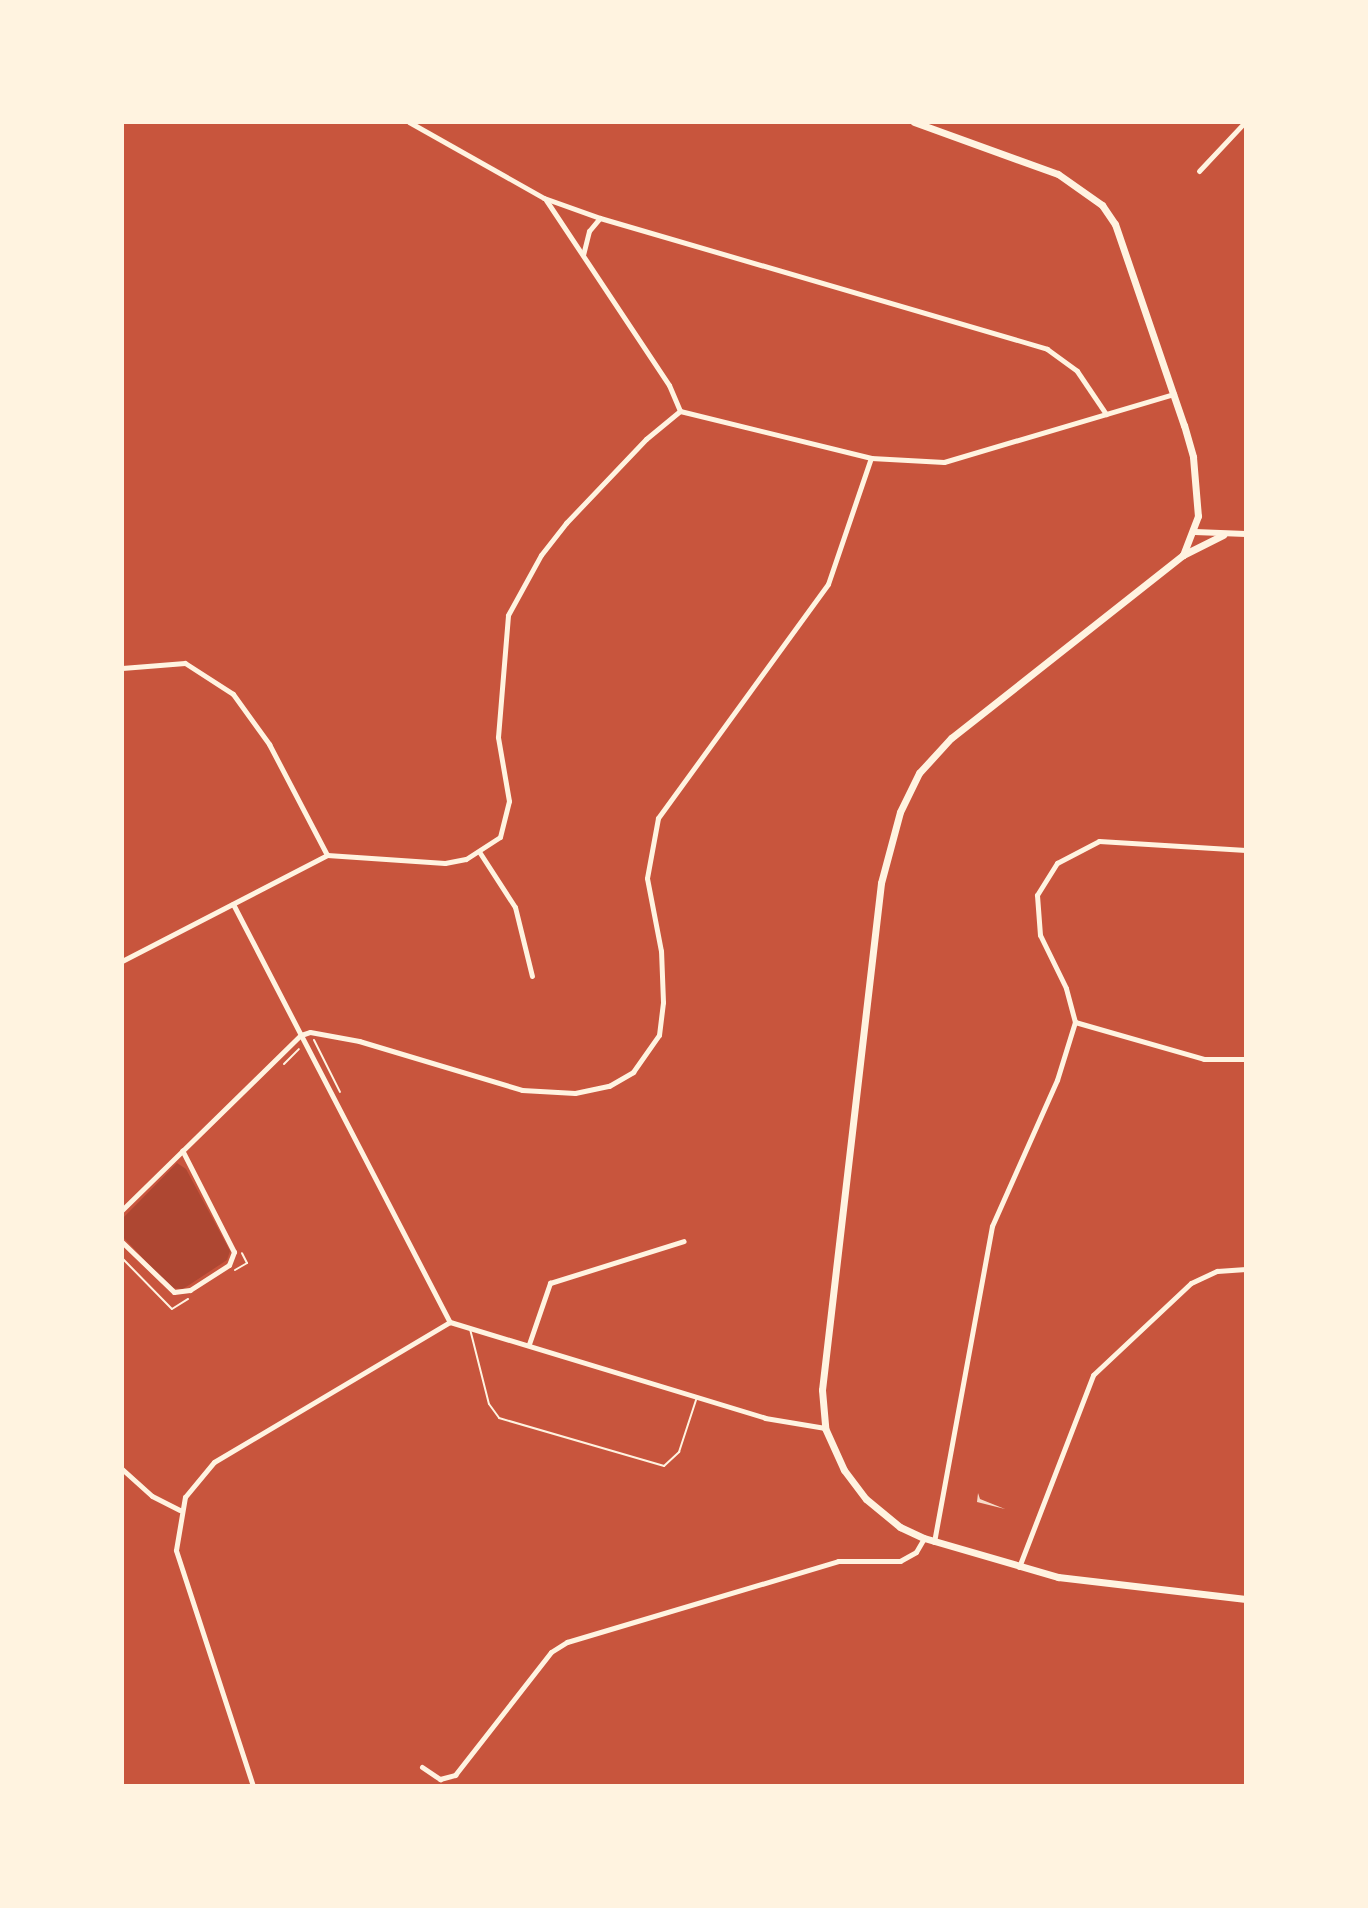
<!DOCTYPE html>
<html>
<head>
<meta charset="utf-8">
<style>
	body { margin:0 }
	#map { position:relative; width:1368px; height:1908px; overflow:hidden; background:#c8553d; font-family:"PT Sans",sans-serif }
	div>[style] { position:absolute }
	.green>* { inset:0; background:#ae4732 }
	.building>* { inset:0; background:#f7dbc8 }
	.path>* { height:2px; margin:-1px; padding:0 1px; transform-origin:1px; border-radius:1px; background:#fff3e0 }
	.service>* { height:2px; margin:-1px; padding:0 1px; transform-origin:1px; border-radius:1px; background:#fff3e0 }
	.minor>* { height:5px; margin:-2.5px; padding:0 2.5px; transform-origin:2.5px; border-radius:2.5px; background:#fff3e0 }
	.tertiary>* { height:6px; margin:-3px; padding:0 3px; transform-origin:3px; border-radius:3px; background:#fff3e0 }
	.secondary>* { height:7px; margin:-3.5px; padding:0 3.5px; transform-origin:3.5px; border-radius:3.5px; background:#fff3e0 }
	span { translate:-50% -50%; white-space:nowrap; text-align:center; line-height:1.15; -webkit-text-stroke:6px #fff3e0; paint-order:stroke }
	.frame { position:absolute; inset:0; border:124px solid #fff3e0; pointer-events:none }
</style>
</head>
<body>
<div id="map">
	<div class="green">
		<div style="clip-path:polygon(177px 1163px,186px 1169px,230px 1251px,227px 1260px,183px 1289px,171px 1288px,122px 1236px,122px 1219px)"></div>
	</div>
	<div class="building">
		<div style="clip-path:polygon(978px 1493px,980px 1499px,1005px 1509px,977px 1502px)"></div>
	</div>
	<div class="path">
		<div style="left:314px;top:1040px;width:58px;rotate:63.4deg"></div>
		<div style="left:284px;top:1064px;width:21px;rotate:-45deg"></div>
		<div style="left:122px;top:1258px;width:71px;rotate:45.6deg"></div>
		<div style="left:172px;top:1309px;width:19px;rotate:-32deg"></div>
		<div style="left:235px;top:1270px;width:14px;rotate:-30deg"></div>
		<div style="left:247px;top:1263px;width:11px;rotate:-117deg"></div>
	</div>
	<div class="service">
		<div style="left:470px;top:1329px;width:77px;rotate:75.8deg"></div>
		<div style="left:489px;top:1404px;width:17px;rotate:54deg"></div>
		<div style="left:499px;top:1418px;width:172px;rotate:16.2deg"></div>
		<div style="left:664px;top:1466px;width:21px;rotate:-43deg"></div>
		<div style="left:679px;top:1452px;width:55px;rotate:-71.9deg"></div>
	</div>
	<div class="minor">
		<div style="left:409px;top:122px;width:155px;rotate:29.4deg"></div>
		<div style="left:544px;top:198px;width:59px;rotate:19.7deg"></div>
		<div style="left:600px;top:218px;width:466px;rotate:16.3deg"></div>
		<div style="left:1047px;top:349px;width:37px;rotate:36deg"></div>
		<div style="left:1077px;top:371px;width:52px;rotate:56deg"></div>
		<div style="left:1199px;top:171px;width:67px;rotate:-46.8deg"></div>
		<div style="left:546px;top:200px;width:222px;rotate:56.4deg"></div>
		<div style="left:669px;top:385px;width:28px;rotate:67deg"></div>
		<div style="left:583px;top:255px;width:25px;rotate:-76deg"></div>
		<div style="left:589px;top:231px;width:17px;rotate:-50deg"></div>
		<div style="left:122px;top:668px;width:63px;rotate:-4.5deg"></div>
		<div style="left:185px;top:663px;width:57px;rotate:32.9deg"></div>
		<div style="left:233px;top:694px;width:62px;rotate:54.2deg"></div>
		<div style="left:269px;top:744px;width:125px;rotate:62.4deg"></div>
		<div style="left:480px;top:853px;width:64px;rotate:57.1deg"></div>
		<div style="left:515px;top:907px;width:71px;rotate:76.2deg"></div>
		<div style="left:233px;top:904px;width:471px;rotate:62.6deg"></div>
		<div style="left:122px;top:961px;width:231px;rotate:-27.3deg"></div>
		<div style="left:327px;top:855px;width:118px;rotate:3.9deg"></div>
		<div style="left:445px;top:863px;width:21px;rotate:-11deg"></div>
		<div style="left:466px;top:859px;width:40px;rotate:-32.9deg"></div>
		<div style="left:500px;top:837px;width:37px;rotate:-76deg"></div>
		<div style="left:509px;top:801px;width:65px;rotate:-99.8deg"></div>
		<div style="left:498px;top:737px;width:122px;rotate:-85.3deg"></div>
		<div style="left:508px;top:615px;width:68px;rotate:-61.2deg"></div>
		<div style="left:541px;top:555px;width:41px;rotate:-52deg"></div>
		<div style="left:566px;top:523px;width:116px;rotate:-46.4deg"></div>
		<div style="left:646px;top:439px;width:44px;rotate:-39.5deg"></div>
		<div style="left:680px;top:411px;width:197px;rotate:13.8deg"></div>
		<div style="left:871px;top:458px;width:73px;rotate:3.1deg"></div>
		<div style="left:944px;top:462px;width:240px;rotate:-16.5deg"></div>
		<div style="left:1075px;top:1022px;width:134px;rotate:16deg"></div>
		<div style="left:1204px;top:1059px;width:42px"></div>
		<div style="left:122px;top:1210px;width:250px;rotate:-44.4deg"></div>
		<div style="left:301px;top:1035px;width:9px;rotate:-18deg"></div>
		<div style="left:310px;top:1032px;width:50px;rotate:10.4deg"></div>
		<div style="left:359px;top:1041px;width:170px;rotate:16.7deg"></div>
		<div style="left:522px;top:1090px;width:53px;rotate:3.2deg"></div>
		<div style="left:575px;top:1093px;width:35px;rotate:-12deg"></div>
		<div style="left:609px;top:1086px;width:28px;rotate:-30deg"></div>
		<div style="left:633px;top:1072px;width:45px;rotate:-54.9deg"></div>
		<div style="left:659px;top:1035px;width:33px;rotate:-83deg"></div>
		<div style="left:663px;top:1002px;width:51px;rotate:-92.2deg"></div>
		<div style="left:661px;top:951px;width:74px;rotate:-100.9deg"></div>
		<div style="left:647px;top:878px;width:61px;rotate:-79.6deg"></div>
		<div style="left:658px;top:818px;width:289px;rotate:-54deg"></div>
		<div style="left:828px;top:584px;width:133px;rotate:-71.2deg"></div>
		<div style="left:122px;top:1242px;width:72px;rotate:43.9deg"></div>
		<div style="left:174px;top:1292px;width:16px;rotate:-7deg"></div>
		<div style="left:190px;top:1290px;width:46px;rotate:-32.7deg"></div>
		<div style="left:229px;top:1265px;width:14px;rotate:-69deg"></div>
		<div style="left:234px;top:1252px;width:114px;rotate:-117deg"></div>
		<div style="left:529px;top:1344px;width:65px;rotate:-71deg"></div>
		<div style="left:550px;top:1283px;width:140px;rotate:-17.4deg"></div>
		<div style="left:122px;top:1469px;width:40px;rotate:42deg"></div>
		<div style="left:152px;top:1496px;width:31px;rotate:27deg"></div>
		<div style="left:934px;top:1542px;width:321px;rotate:-79.6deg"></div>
		<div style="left:992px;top:1226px;width:160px;rotate:-66deg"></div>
		<div style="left:1057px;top:1080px;width:61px;rotate:-72.8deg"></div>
		<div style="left:1075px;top:1022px;width:35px;rotate:-105deg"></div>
		<div style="left:1066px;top:988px;width:59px;rotate:-116.1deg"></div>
		<div style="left:1040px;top:935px;width:40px;rotate:-94.3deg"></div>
		<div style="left:1037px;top:895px;width:38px;rotate:-58deg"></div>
		<div style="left:1057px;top:863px;width:47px;rotate:-27.6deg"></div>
		<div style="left:1099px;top:841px;width:147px;rotate:3.5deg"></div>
		<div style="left:1019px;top:1567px;width:206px;rotate:-68.9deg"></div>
		<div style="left:1093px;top:1375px;width:134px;rotate:-43.2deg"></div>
		<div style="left:1191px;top:1283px;width:29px;rotate:-25deg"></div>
		<div style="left:1217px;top:1271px;width:29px;rotate:-4deg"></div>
		<div style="left:422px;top:1767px;width:22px;rotate:34deg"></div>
		<div style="left:440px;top:1779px;width:16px;rotate:-15deg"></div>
		<div style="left:455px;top:1775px;width:156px;rotate:-52deg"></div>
		<div style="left:551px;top:1652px;width:19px;rotate:-32deg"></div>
		<div style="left:567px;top:1642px;width:283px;rotate:-16.6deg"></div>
		<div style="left:838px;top:1561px;width:62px"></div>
		<div style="left:900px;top:1561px;width:18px;rotate:-29deg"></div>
		<div style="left:916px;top:1552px;width:16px;rotate:-60deg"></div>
		<div style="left:253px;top:1786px;width:248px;rotate:-108.1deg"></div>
		<div style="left:176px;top:1550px;width:54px;rotate:-80.4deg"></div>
		<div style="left:185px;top:1497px;width:45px;rotate:-50.4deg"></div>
		<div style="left:214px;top:1462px;width:274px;rotate:-30.7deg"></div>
		<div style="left:450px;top:1322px;width:329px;rotate:16.9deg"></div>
		<div style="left:765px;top:1418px;width:61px;rotate:9.5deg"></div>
	</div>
	<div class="tertiary">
		<div style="left:1195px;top:532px;width:51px;rotate:2.2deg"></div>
	</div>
	<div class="secondary">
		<div style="left:914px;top:122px;width:153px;rotate:19.9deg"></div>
		<div style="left:1058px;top:174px;width:54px;rotate:35.2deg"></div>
		<div style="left:1102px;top:205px;width:23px;rotate:56deg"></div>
		<div style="left:1115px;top:224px;width:213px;rotate:71.1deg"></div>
		<div style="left:1184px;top:425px;width:33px;rotate:74deg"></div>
		<div style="left:1193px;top:457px;width:59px;rotate:85.2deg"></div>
		<div style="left:1198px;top:516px;width:42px;rotate:111deg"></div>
		<div style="left:1183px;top:555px;width:295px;rotate:141.7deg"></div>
		<div style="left:951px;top:738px;width:47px;rotate:132.4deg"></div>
		<div style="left:919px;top:773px;width:43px;rotate:116deg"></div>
		<div style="left:900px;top:812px;width:73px;rotate:105deg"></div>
		<div style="left:881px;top:883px;width:510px;rotate:96.64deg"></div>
		<div style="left:822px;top:1390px;width:38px;rotate:85deg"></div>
		<div style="left:825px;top:1428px;width:46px;rotate:65.7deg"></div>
		<div style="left:844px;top:1470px;width:36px;rotate:53deg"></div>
		<div style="left:866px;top:1499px;width:44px;rotate:39.5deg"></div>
		<div style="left:900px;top:1527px;width:26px;rotate:25deg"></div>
		<div style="left:924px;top:1538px;width:140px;rotate:16.2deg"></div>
		<div style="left:1058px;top:1577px;width:189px;rotate:6.7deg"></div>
		<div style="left:1183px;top:555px;width:45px;rotate:-26.6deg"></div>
	</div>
	<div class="frame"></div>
</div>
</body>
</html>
